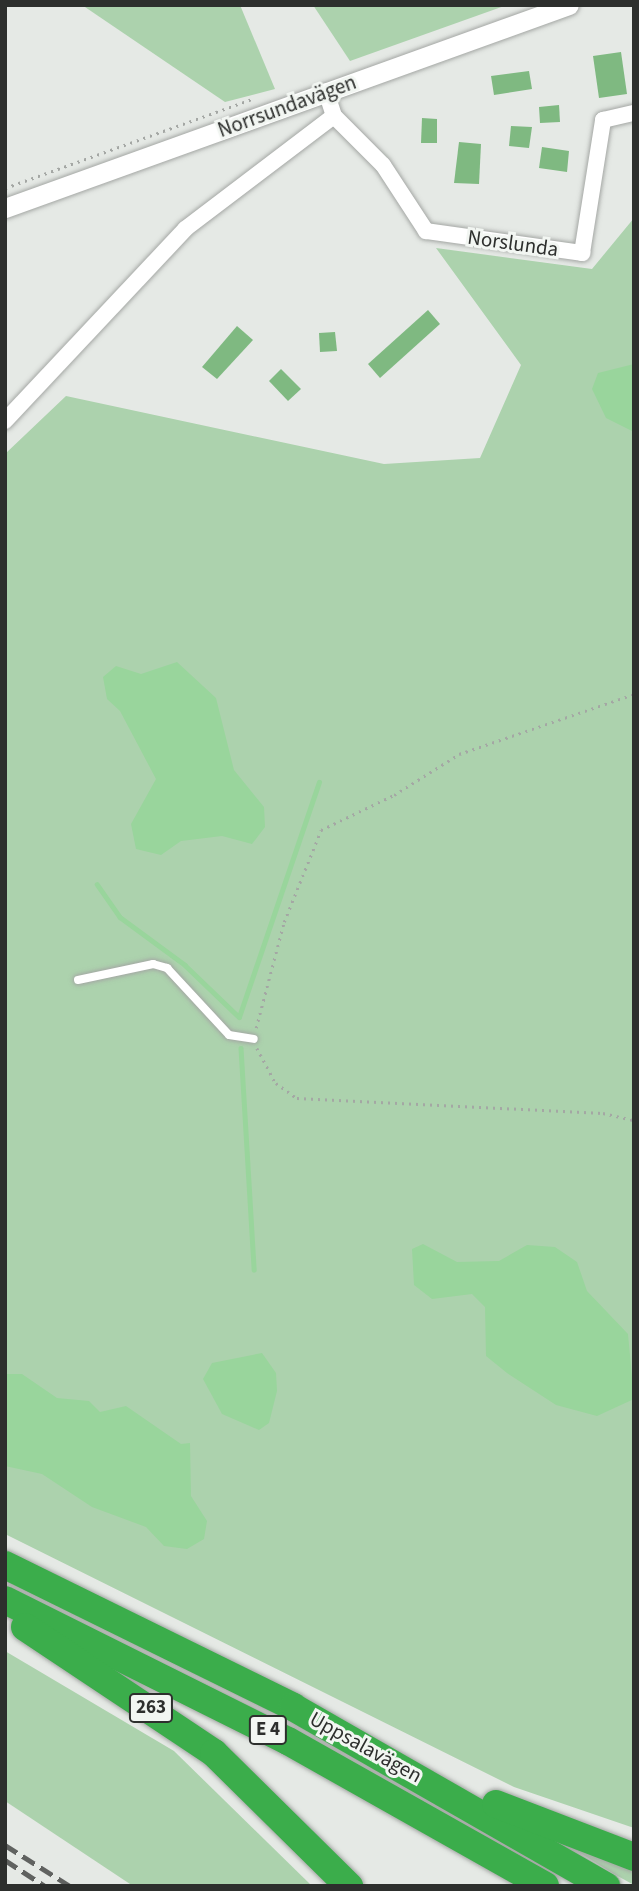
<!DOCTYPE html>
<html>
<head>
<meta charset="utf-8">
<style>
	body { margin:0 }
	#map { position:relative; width:639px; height:1891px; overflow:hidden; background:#e5e9e5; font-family:"Source Sans 3",sans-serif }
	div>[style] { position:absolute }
	.green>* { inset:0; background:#acd2ad }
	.water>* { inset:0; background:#99d59c }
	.stream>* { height:4.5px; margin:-2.25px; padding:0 2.25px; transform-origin:2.25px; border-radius:2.25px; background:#99d59c }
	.building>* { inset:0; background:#7fb981 }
	.path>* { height:2.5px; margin-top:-1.25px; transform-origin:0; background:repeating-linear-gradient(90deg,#a4a7a4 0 2px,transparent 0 7px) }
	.roads { filter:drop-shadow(0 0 2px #a4a7a4) drop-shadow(0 0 2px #a4a7a4) }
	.service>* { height:8px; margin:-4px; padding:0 4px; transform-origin:4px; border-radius:4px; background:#fff }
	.minor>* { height:16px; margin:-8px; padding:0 8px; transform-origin:8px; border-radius:8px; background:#fff }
	.tertiary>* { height:19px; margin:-9.5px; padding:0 9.5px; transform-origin:9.5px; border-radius:9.5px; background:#fff }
	.motorway>* { height:28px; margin:-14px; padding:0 14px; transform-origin:14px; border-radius:14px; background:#3bad4b }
	.rail>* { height:4.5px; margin-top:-2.25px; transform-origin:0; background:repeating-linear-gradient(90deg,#606260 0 14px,transparent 0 21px) }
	span { translate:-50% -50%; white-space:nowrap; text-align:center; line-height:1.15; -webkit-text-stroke:6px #f2f6f2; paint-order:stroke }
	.shield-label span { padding:2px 5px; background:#f2f6f2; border:2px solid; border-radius:5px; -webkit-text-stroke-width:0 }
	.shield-label { font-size:19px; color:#2d2f2d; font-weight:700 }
	.street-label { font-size:21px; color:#2d2f2d }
	.frame { position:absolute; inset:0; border:7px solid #2d2f2d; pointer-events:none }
</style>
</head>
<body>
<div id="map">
	<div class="green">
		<div style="clip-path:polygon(82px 5px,240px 5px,275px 89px,225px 102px)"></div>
		<div style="clip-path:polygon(313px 5px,507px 5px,350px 61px)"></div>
		<div style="clip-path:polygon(634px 218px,634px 1828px,514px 1787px,5px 1534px,5px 454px,66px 396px,384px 464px,480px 458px,521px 365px,436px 248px,592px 269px)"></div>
		<div style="clip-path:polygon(5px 1651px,174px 1751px,312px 1886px,133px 1886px,5px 1801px)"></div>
		<div style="clip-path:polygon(548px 1833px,634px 1867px,634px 1885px,614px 1874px)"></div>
	</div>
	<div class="water">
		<div style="clip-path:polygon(634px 364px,634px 432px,606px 418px,592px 389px,598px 373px)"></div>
		<div style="clip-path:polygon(177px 662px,216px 698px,234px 770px,264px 807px,265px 827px,252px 844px,222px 836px,181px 841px,161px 855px,136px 849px,131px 824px,156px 779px,120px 711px,107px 699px,103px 677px,116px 666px,141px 674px)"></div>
		<div style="clip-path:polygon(423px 1244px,457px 1262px,499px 1261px,527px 1245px,555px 1247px,577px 1262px,587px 1291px,628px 1334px,634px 1399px,597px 1416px,556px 1405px,507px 1373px,486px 1356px,485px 1307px,472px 1294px,432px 1299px,414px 1285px,412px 1249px)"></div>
		<div style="clip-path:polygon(262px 1353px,276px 1373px,277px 1391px,269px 1423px,259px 1430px,222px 1414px,203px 1379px,212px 1363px)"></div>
		<div style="clip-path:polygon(5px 1374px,22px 1374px,57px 1398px,89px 1401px,100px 1412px,126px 1406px,181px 1444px,190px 1443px,191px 1496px,207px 1521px,204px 1539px,187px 1549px,164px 1546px,146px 1527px,92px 1507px,42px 1474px,5px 1466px)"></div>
	</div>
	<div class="stream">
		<div style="left:97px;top:884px;width:40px;rotate:55.1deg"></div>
		<div style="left:120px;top:917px;width:81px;rotate:36.4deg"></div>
		<div style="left:185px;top:965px;width:75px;rotate:43.9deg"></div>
		<div style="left:239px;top:1017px;width:248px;rotate:-71.2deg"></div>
		<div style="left:241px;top:1048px;width:222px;rotate:86.6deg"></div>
	</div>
	<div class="building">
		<div style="clip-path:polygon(621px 52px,627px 94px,599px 98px,593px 56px)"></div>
		<div style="clip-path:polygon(529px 71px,532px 89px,494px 95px,491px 76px)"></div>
		<div style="clip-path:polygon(559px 105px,560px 122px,540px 123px,539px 107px)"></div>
		<div style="clip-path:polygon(422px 118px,437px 119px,437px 143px,421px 143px)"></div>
		<div style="clip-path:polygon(511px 126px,532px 127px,529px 148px,509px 146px)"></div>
		<div style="clip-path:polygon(459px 142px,481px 144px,479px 184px,454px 183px)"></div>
		<div style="clip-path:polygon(542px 147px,569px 151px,567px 172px,539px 168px)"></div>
		<div style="clip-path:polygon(428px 310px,440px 324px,380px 378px,368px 364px)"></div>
		<div style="clip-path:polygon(237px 326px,253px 340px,217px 379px,202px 367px)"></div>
		<div style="clip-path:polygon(335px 332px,337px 351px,320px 352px,319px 333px)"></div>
		<div style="clip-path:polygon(281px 369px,301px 389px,288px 401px,269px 381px)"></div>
	</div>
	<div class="path">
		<div style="left:5px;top:188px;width:263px;rotate:-19.8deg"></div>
		<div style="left:256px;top:1028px;width:110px;rotate:-75.2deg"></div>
		<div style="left:284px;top:922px;width:99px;rotate:-68.1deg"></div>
		<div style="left:321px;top:830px;width:81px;rotate:-25.6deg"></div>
		<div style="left:394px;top:795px;width:77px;rotate:-32.2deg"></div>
		<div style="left:459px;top:754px;width:185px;rotate:-18.9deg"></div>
		<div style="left:257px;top:1048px;width:40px;rotate:62deg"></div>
		<div style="left:276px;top:1083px;width:26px;rotate:36deg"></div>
		<div style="left:297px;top:1098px;width:306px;rotate:2.8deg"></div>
		<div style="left:603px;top:1113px;width:32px;rotate:13deg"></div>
	</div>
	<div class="roads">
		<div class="service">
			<div style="left:78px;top:980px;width:77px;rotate:-12deg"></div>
			<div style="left:153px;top:964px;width:15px;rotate:16deg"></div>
			<div style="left:167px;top:968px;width:91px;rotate:47.2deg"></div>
			<div style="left:229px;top:1035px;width:25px;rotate:9deg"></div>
		</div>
		<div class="minor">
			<div style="left:334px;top:116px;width:69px;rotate:45deg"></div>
			<div style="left:383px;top:165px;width:79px;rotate:56.9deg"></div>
			<div style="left:426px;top:231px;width:158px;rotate:8deg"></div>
			<div style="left:582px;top:253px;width:135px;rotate:-81deg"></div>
			<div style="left:603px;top:120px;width:32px;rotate:-13deg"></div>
			<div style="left:5px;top:421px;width:263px;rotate:-46.8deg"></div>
			<div style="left:185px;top:229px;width:187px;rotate:-37.2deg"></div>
			<div style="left:334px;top:116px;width:26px;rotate:-108deg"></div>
		</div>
		<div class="tertiary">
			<div style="left:5px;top:208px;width:599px;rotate:-19.8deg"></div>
		</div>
		<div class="motorway">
			<div style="left:5px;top:1565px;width:321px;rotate:26.2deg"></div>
			<div style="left:293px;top:1707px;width:361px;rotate:29.8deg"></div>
			<div style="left:5px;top:1600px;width:316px;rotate:26.5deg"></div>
			<div style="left:288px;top:1741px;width:295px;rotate:29.4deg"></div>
			<div style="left:25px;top:1627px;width:227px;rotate:33.7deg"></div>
			<div style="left:214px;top:1753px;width:190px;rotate:44.6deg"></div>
			<div style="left:496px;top:1804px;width:148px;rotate:21deg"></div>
		</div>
	</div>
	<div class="rail">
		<div style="left:5px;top:1845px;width:77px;rotate:32.2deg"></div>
		<div style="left:5px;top:1860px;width:48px;rotate:33deg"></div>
	</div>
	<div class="shield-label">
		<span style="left:151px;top:1708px">263</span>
		<span style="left:268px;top:1730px">E 4</span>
	</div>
	<div class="street-label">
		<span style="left:287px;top:106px;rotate:-20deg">Norrsundavägen</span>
		<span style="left:513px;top:243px;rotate:8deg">Norslunda</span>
		<span style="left:366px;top:1747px;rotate:29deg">Uppsalavägen</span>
	</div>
	<div class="frame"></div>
</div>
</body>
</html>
